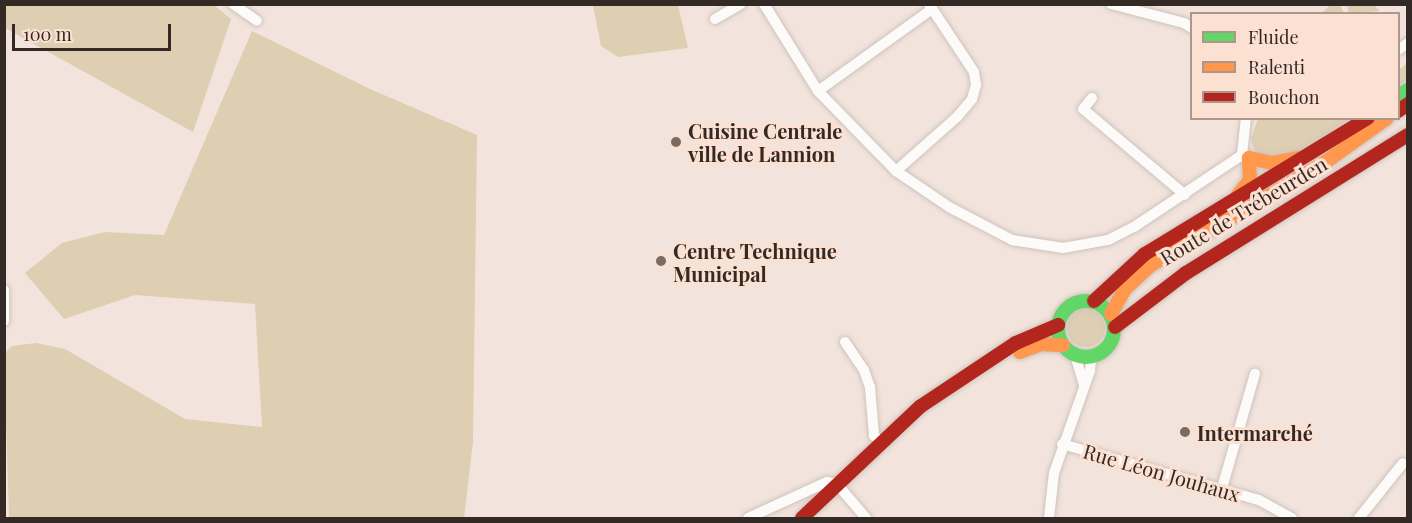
<!DOCTYPE html>
<html>
<head>
<meta charset="utf-8">
<style>
	body { margin:0 }
	#map { position:relative; width:1412px; height:523px; overflow:hidden; background:#f2e4dc; font-family:"Playfair Display",serif }
	div>[style] { position:absolute }
	.green>* { inset:0; background:#deceb2 }
	.round { border-radius:50% }
	.roads { filter:drop-shadow(0 0 2px #cec3bd) drop-shadow(0 0 2px #cec3bd) }
	.street>* { height:10px; margin:-5px; padding:0 5px; transform-origin:5px; border-radius:5px; background:#fdfbfa }
	.fast>* { height:14px; margin:-7px; padding:0 7px; transform-origin:7px; border-radius:7px; background:#63d668 }
	.fast>.ring { margin:-7px; padding:0; box-sizing:content-box; background:none; border:14px solid #63d668; border-radius:50% }
	.slow>* { height:14px; margin:-7px; padding:0 7px; transform-origin:7px; border-radius:7px; background:#ff974d }
	.jam>* { height:14px; margin:-7px; padding:0 7px; transform-origin:7px; border-radius:7px; background:#b3261e }
	.dots>* { width:16px; height:16px; translate:-50% -50%; box-sizing:border-box; border:3px solid #fce0d2; border-radius:50% }
	span { translate:-50% -50%; white-space:nowrap; text-align:center; line-height:1.15; -webkit-text-stroke:6px #fce0d2; paint-order:stroke }
	.poi-label { font-size:20px; color:#342a25; font-weight:700 }
	.left { translate:0 -50%; text-align:left }
	.street-label { font-size:20px; color:#342a25 }
	.frame { position:absolute; inset:0; border:6px solid #342a25; pointer-events:none }
	.legend { position:absolute; left:1190px; top:12px; width:210px; height:108px; box-sizing:border-box; background:#fce0d2; border:2px solid #ac978d; margin:0; padding:8px 10px; list-style:none; font-size:18px; color:#342a25 }
	.legend li { display:flex; align-items:center; gap:12px; height:30px }
	.legend b { width:30px; border:2px solid #ac978d }
	.scale { position:absolute; left:12px; top:24px; width:159px; height:27px; box-sizing:border-box; border:3px solid #342a25; border-top:0; padding-left:8px; font-size:18px; line-height:21px; white-space:nowrap; color:#342a25; -webkit-text-stroke:4px #fce0d2; paint-order:stroke }
</style>
</head>
<body>
<div id="map">
	<div class="green">
		<div style="clip-path:polygon(5px 4px,214px 5px,231px 19px,193px 132px,5px 28px)"></div>
		<div style="clip-path:polygon(1331px 4px,1340px 5px,1344px 13px,1322px 13px)"></div>
		<div style="clip-path:polygon(593px 5px,678px 5px,688px 48px,618px 57px,601px 46px)"></div>
		<div style="clip-path:polygon(1347px 5px,1375px 5px,1379px 11px,1349px 13px)"></div>
		<div style="clip-path:polygon(252px 31px,370px 89px,477px 135px,473px 442px,464px 518px,9px 518px,4px 354px,12px 346px,36px 343px,65px 349px,185px 419px,262px 427px,255px 304px,135px 295px,64px 319px,25px 273px,62px 243px,105px 232px,164px 235px)"></div>
		<div style="clip-path:polygon(1407px 63px,1407px 80px,1399px 86px,1399px 70px)"></div>
		<div style="clip-path:polygon(1258px 119px,1350px 119px,1299px 152px,1278px 157px,1258px 154px,1253px 147px,1251px 139px)"></div>
		<div class="round" style="left:1067px;top:309px;width:38px;height:38px"></div>
	</div>
	<div class="roads">
		<div class="street">
			<div style="left:233px;top:4px;width:29px;rotate:35deg"></div>
			<div style="left:764px;top:4px;width:102px;rotate:58.2deg"></div>
			<div style="left:818px;top:91px;width:112px;rotate:45.7deg"></div>
			<div style="left:896px;top:171px;width:64px;rotate:34.2deg"></div>
			<div style="left:949px;top:207px;width:71px;rotate:27.6deg"></div>
			<div style="left:1012px;top:240px;width:52px;rotate:8.9deg"></div>
			<div style="left:1063px;top:248px;width:46px;rotate:-10.1deg"></div>
			<div style="left:1108px;top:240px;width:29px;rotate:-27deg"></div>
			<div style="left:1134px;top:227px;width:130px;rotate:-33.7deg"></div>
			<div style="left:1111px;top:4px;width:75px;rotate:14.6deg"></div>
			<div style="left:1184px;top:23px;width:9px;rotate:32deg"></div>
			<div style="left:715px;top:19px;width:30px;rotate:-30deg"></div>
			<div style="left:1398px;top:50px;width:12px;rotate:-35deg"></div>
			<div style="left:818px;top:91px;width:140px;rotate:-35.7deg"></div>
			<div style="left:1092px;top:98px;width:14px;rotate:129deg"></div>
			<div style="left:1083px;top:109px;width:133px;rotate:40.1deg"></div>
			<div style="left:1242px;top:155px;width:37px;rotate:-84deg"></div>
			<div style="left:896px;top:171px;width:81px;rotate:-41.5deg"></div>
			<div style="left:957px;top:117px;width:23px;rotate:-50deg"></div>
			<div style="left:972px;top:99px;width:15px;rotate:-74deg"></div>
			<div style="left:976px;top:85px;width:13px;rotate:-99deg"></div>
			<div style="left:974px;top:72px;width:82px;rotate:-123.5deg"></div>
			<div style="left:4px;top:290px;width:31px;rotate:90deg"></div>
			<div style="left:845px;top:342px;width:34px;rotate:56deg"></div>
			<div style="left:864px;top:370px;width:18px;rotate:71deg"></div>
			<div style="left:870px;top:387px;width:49px;rotate:85.3deg"></div>
			<div style="left:874px;top:436px;width:9px;rotate:36deg"></div>
			<div style="left:1075px;top:355px;width:31px;rotate:73deg"></div>
			<div style="left:1062px;top:444px;width:205px;rotate:15.9deg"></div>
			<div style="left:1259px;top:500px;width:38px;rotate:29deg"></div>
			<div style="left:1222px;top:488px;width:119px;rotate:-73.9deg"></div>
			<div style="left:748px;top:518px;width:87px;rotate:-24.5deg"></div>
			<div style="left:827px;top:482px;width:10px;rotate:11deg"></div>
			<div style="left:837px;top:484px;width:45px;rotate:49.5deg"></div>
			<div style="left:1049px;top:518px;width:45px;rotate:-83.7deg"></div>
			<div style="left:1054px;top:473px;width:108px;rotate:-70.6deg"></div>
			<div style="left:1090px;top:371px;width:14px;rotate:-86deg"></div>
			<div style="left:1359px;top:518px;width:70px;rotate:-51.3deg"></div>
		</div>
		<div class="fast">
			<div style="left:1398px;top:96px;width:12px;rotate:-31deg"></div>
			<div class="ring" style="left:1058px;top:301px;width:42px;height:42px"></div>
		</div>
		<div class="slow">
			<div style="left:1238px;top:195px;width:19px;rotate:-51deg"></div>
			<div style="left:1250px;top:180px;width:22px;rotate:-93deg"></div>
			<div style="left:1249px;top:158px;width:24px;rotate:12deg"></div>
			<div style="left:1272px;top:163px;width:26px;rotate:-11deg"></div>
			<div style="left:1111px;top:314px;width:29px;rotate:-61deg"></div>
			<div style="left:1125px;top:289px;width:35px;rotate:-43deg"></div>
			<div style="left:1151px;top:265px;width:201px;rotate:-30.5deg"></div>
			<div style="left:1324px;top:163px;width:77px;rotate:-35.5deg"></div>
			<div style="left:1020px;top:352px;width:22px;rotate:-21deg"></div>
			<div style="left:1041px;top:344px;width:22px;rotate:3deg"></div>
		</div>
		<div class="jam">
			<div style="left:1398px;top:111px;width:12px;rotate:-35deg"></div>
			<div style="left:1094px;top:301px;width:69px;rotate:-42.7deg"></div>
			<div style="left:1145px;top:254px;width:261px;rotate:-31.4deg"></div>
			<div style="left:1115px;top:327px;width:89px;rotate:-37.3deg"></div>
			<div style="left:1186px;top:273px;width:261px;rotate:-31.9deg"></div>
			<div style="left:802px;top:518px;width:163px;rotate:-43.3deg"></div>
			<div style="left:921px;top:406px;width:114px;rotate:-33.6deg"></div>
			<div style="left:1016px;top:343px;width:46px;rotate:-23.2deg"></div>
		</div>
	</div>
	<div class="dots">
		<div style="left:676px;top:142px;background:#766b65"></div>
		<div style="left:661px;top:261px;background:#766b65"></div>
		<div style="left:1185px;top:432px;background:#766b65"></div>
	</div>
	<div class="poi-label">
		<span class="left" style="left:688px;top:142px">Cuisine Centrale<br>ville de Lannion</span>
		<span class="left" style="left:673px;top:262px">Centre Technique<br>Municipal</span>
		<span class="left" style="left:1197px;top:432px">Intermarché</span>
	</div>
	<div class="street-label">
		<span style="left:1243px;top:210px;rotate:-31deg">Route de Trébeurden</span>
		<span style="left:1162px;top:472px;rotate:16deg">Rue Léon Jouhaux</span>
	</div>
	<div class="frame"></div>
	<ul class="legend">
	<li><b style="height:8px;background:#63d668"></b>Fluide</li>
	<li><b style="height:8px;background:#ff974d"></b>Ralenti</li>
	<li><b style="height:8px;background:#b3261e"></b>Bouchon</li>
	</ul>
	<div class="scale">100 m</div>
</div>
</body>
</html>
